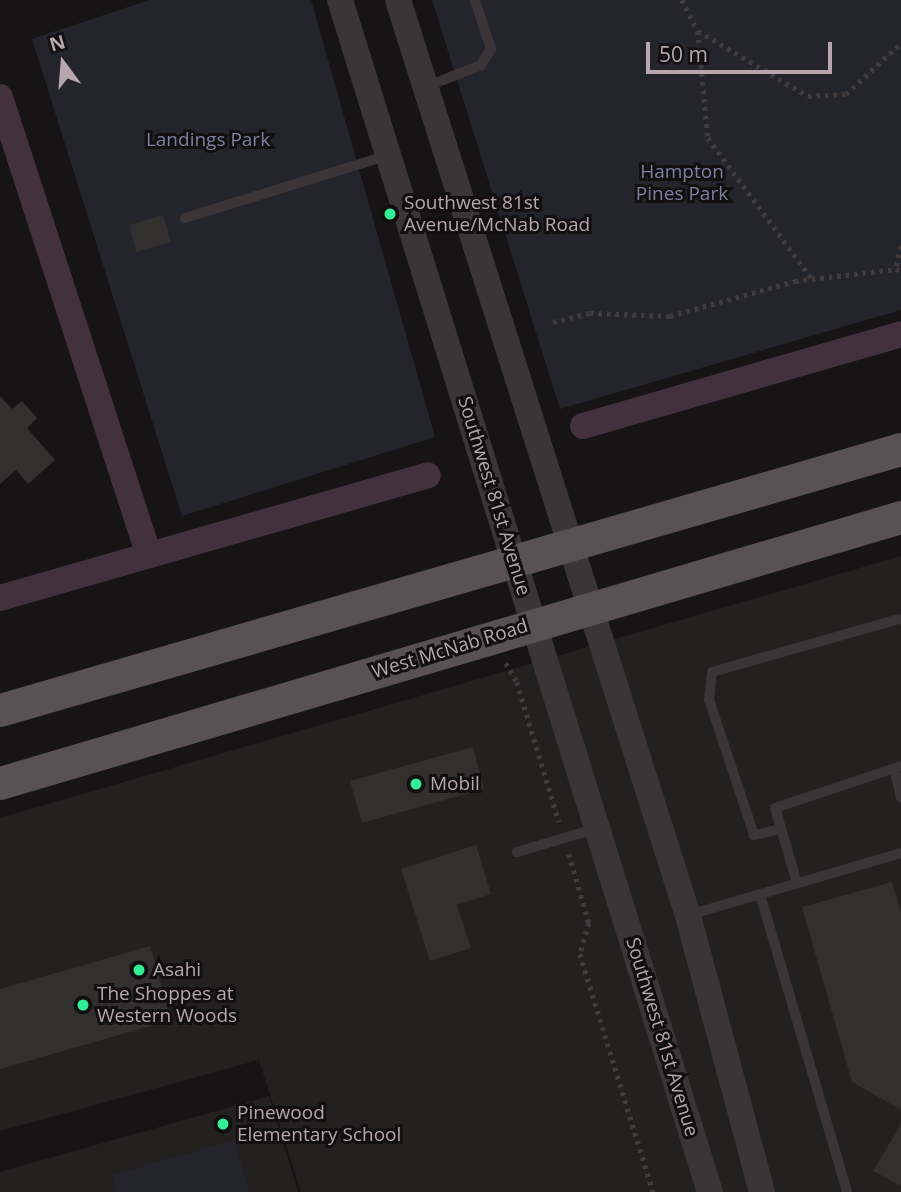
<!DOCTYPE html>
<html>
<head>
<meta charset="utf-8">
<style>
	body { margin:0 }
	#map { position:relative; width:901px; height:1192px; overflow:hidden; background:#161414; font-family:"Open Sans",sans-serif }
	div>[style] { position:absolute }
	.built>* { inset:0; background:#232020 }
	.green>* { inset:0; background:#24242d }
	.canal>* { height:26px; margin:-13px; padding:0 13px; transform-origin:13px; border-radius:13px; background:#43313e }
	.building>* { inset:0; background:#322f2f }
	.path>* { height:4.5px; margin-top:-2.25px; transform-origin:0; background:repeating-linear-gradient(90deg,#423b3e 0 3.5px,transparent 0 8.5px) }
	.service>* { height:10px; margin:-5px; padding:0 5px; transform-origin:5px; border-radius:5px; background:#3b3537 }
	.tertiary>* { height:26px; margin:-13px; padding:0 13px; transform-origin:13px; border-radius:13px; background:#3b3537 }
	.primary>* { height:33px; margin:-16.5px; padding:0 16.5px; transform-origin:16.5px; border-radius:16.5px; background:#5a5154 }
	.dots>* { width:19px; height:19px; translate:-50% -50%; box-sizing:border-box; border:4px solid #110f0f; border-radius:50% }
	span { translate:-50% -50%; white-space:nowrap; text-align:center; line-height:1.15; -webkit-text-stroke:6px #110f0f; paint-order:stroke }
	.park-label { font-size:19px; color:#7d80a1 }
	.poi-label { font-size:19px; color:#b6a6ad }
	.left { translate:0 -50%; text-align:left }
	.street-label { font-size:19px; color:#b6a6ad }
	.north { position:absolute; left:28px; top:28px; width:70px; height:70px; -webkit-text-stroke:5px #110f0f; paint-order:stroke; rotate:344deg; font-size:19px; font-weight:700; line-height:28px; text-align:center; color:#b6a6ad }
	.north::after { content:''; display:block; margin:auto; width:24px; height:32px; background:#b6a6ad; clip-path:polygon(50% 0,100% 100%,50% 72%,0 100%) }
	.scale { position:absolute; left:646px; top:42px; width:186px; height:32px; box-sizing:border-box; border:4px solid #b6a6ad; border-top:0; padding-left:9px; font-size:21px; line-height:24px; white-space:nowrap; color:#b6a6ad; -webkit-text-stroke:5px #110f0f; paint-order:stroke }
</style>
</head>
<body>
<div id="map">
	<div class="built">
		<div style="clip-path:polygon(901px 556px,901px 1192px,301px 1192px,259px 1060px,0 1131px,0 818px)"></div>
		<div style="clip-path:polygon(269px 1096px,298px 1192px,0 1192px,0 1172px)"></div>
	</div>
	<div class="green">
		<div style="clip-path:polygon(149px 0,311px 0,435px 437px,182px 516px,32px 39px)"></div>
		<div style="clip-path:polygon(432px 0,901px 0,901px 310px,560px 409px)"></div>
		<div style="clip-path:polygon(234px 1140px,249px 1192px,117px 1192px,113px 1175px)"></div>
	</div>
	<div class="canal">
		<div style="left:0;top:97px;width:482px;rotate:72deg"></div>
		<div style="left:583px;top:426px;width:331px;rotate:-16.1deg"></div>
		<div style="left:0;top:598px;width:445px;rotate:-16deg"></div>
	</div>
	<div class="building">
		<div style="clip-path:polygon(163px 215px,171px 242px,136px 252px,129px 225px)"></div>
		<div style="clip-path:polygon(0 396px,12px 409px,22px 401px,37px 418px,27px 428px,55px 460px,28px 484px,16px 470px,0 484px)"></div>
		<div style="clip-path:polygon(473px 747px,484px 789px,362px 823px,350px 781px)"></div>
		<div style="clip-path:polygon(476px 845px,491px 894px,457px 905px,471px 948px,430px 961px,401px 869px)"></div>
		<div style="clip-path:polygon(892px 882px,901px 912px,901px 1110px,852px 1082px,802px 907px)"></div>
		<div style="clip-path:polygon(150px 946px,171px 1020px,0 1069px,0 989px)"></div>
		<div style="clip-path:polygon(901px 1124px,901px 1186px,873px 1171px)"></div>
	</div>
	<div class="path">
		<div style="left:682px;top:0;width:35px;rotate:63deg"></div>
		<div style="left:698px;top:31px;width:128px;rotate:30.6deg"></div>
		<div style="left:808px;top:96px;width:38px;rotate:-3deg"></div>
		<div style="left:846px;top:94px;width:75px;rotate:-42.8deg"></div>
		<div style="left:698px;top:31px;width:107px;rotate:84.7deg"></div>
		<div style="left:708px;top:138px;width:175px;rotate:53.6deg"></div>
		<div style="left:901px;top:246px;width:24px;rotate:102deg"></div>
		<div style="left:896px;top:269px;width:6px;rotate:31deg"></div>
		<div style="left:553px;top:322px;width:38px;rotate:-14deg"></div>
		<div style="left:590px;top:313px;width:80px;rotate:2.1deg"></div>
		<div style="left:670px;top:316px;width:130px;rotate:-15.6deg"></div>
		<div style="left:795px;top:281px;width:102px;rotate:-6.8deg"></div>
		<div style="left:506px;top:663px;width:22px;rotate:60deg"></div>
		<div style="left:517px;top:682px;width:146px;rotate:73.3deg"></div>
		<div style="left:569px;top:854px;width:72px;rotate:73.8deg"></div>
		<div style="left:589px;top:923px;width:32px;rotate:106deg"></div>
		<div style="left:580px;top:954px;width:249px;rotate:72.9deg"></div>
	</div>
	<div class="service">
		<div style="left:428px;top:86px;width:57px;rotate:-21.6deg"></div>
		<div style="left:481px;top:65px;width:19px;rotate:-58deg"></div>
		<div style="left:491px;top:49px;width:52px;rotate:-108.1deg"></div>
		<div style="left:185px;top:218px;width:213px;rotate:-17.2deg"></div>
		<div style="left:895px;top:772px;width:26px;rotate:77deg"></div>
		<div style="left:781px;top:829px;width:28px;rotate:167deg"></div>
		<div style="left:754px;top:835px;width:142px;rotate:-108.4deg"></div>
		<div style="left:709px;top:700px;width:28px;rotate:-84deg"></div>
		<div style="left:712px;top:672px;width:194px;rotate:-15.8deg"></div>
		<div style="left:517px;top:852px;width:84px;rotate:-16.5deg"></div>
		<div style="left:797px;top:883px;width:78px;rotate:-106.3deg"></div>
		<div style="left:775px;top:808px;width:133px;rotate:-18.4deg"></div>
		<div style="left:760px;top:894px;width:310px;rotate:73.7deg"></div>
		<div style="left:689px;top:915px;width:221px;rotate:-16.3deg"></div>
	</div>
	<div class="tertiary">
		<div style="left:340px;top:0;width:1248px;rotate:72.76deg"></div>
		<div style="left:398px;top:0;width:961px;rotate:72.43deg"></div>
		<div style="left:688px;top:916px;width:286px;rotate:75deg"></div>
	</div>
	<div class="primary">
		<div style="left:0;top:710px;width:938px;rotate:-16.16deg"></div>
		<div style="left:0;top:783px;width:939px;rotate:-16.45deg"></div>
	</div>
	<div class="dots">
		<div style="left:390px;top:214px;background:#32ef95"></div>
		<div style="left:416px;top:784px;background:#32ef95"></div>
		<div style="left:139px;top:970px;background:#32ef95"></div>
		<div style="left:83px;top:1005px;background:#32ef95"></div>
		<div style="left:223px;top:1124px;background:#32ef95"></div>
	</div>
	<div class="park-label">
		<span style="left:208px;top:140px">Landings Park</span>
		<span style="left:682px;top:183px">Hampton<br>Pines Park</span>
	</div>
	<div class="poi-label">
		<span class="left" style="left:404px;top:214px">Southwest 81st<br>Avenue/McNab Road</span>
		<span class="left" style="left:430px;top:784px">Mobil</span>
		<span class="left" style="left:153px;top:970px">Asahi</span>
		<span class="left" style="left:97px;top:1005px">The Shoppes at<br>Western Woods</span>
		<span class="left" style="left:237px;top:1124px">Pinewood<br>Elementary School</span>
	</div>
	<div class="street-label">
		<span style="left:494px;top:496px;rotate:73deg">Southwest 81st Avenue</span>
		<span style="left:450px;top:649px;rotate:-17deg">West McNab Road</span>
		<span style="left:662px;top:1037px;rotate:73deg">Southwest 81st Avenue</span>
	</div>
	<div class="north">N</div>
	<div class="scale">50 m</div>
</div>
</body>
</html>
